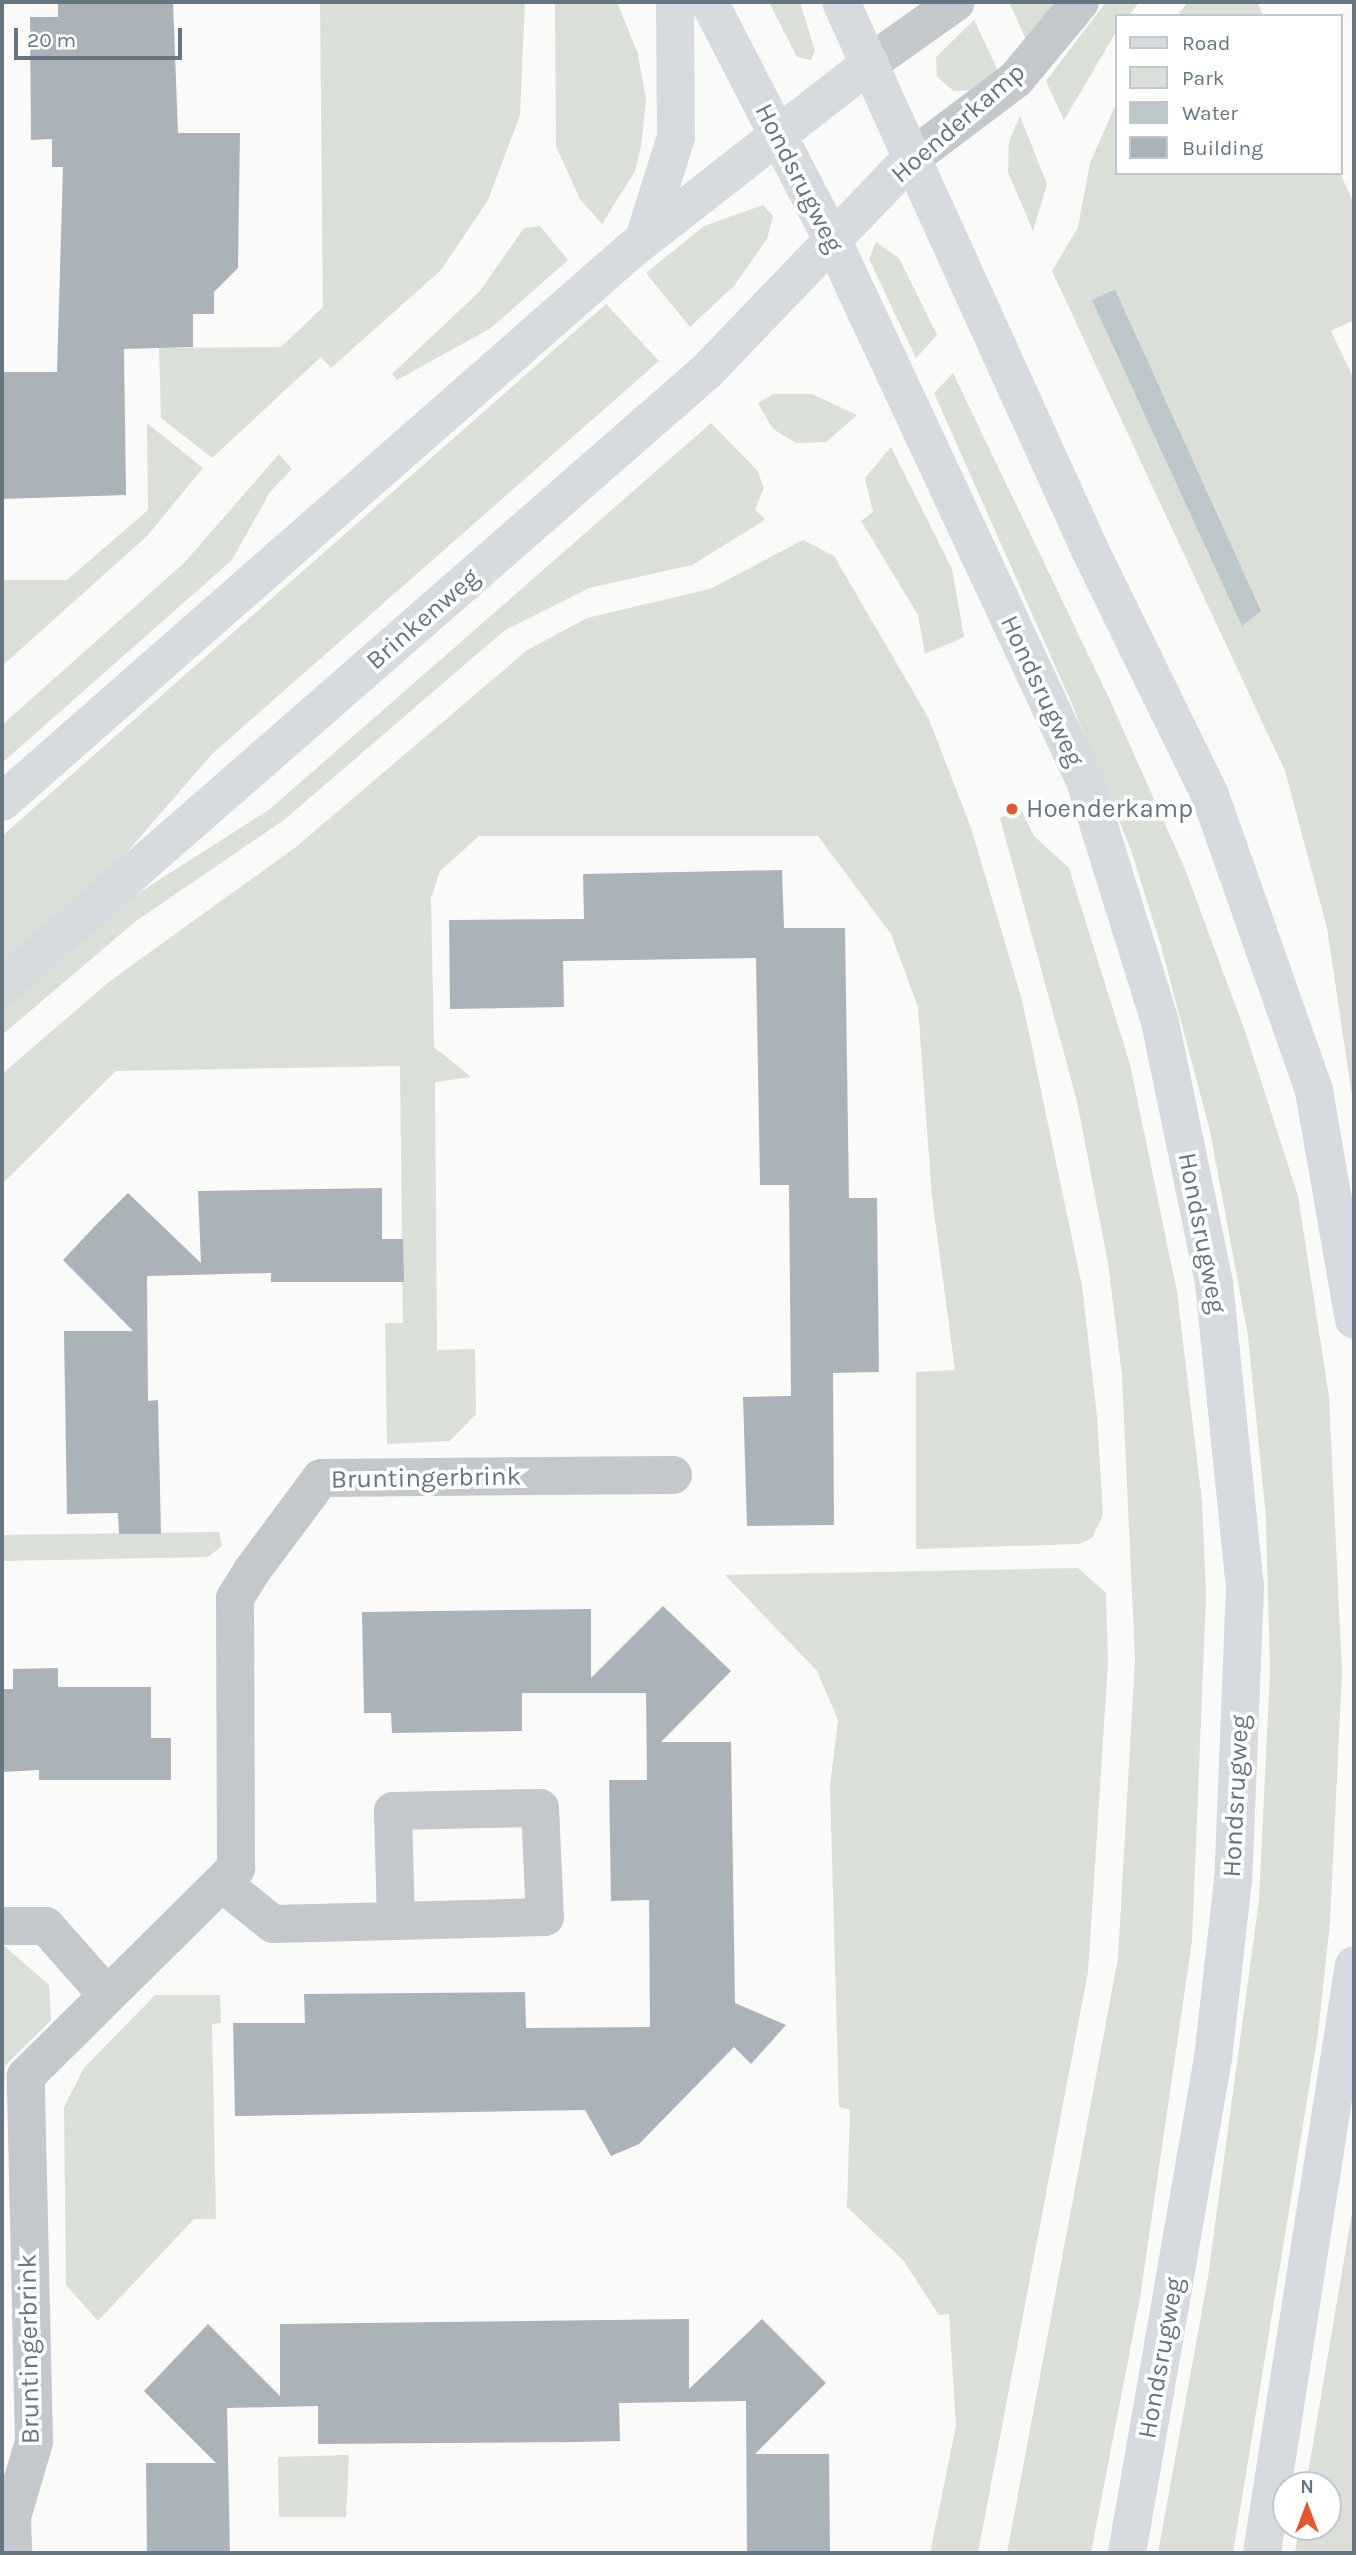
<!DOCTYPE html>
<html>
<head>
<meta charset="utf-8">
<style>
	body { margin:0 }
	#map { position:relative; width:1356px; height:2555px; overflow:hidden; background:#fafaf8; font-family:Karla,sans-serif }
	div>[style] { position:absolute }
	.green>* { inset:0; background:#dadfd7 }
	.water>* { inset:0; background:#bbc7cb }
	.building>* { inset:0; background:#aab3b9 }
	.street>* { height:38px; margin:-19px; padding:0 19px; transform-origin:19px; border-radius:19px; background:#c3c8cc }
	.secondary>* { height:38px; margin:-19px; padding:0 19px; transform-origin:19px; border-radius:19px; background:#d6dbdf }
	.dots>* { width:19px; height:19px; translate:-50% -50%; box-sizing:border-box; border:4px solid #fff; border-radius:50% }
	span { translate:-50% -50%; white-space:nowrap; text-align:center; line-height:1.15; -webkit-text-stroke:7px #fff; paint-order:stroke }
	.street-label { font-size:26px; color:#657683 }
	.poi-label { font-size:26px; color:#657683 }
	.left { translate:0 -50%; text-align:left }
	.frame { position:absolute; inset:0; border:4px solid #657683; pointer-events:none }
	.legend { position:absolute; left:1115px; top:14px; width:228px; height:161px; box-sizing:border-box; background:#fff; border:2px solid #c1c8cd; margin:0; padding:9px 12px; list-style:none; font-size:21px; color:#657683 }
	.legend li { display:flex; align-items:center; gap:14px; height:35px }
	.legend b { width:35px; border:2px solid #c1c8cd }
	.north { position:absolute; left:1272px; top:2471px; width:70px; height:70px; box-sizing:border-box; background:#fff; border:2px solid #c1c8cd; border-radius:50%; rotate:0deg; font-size:19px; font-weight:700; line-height:28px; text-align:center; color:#657683 }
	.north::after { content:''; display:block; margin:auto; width:24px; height:32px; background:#e4572e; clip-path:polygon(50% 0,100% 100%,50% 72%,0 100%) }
	.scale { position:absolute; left:14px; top:28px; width:168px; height:32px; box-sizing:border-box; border:4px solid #657683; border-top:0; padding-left:9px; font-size:21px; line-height:24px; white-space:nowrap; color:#657683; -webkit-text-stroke:5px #fff; paint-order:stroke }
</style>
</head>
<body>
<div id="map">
	<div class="green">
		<div style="clip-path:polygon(320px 2px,525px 2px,520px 115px,488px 200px,441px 270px,331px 368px,321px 357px,212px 458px,161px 418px,159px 348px,281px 347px,323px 307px)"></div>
		<div style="clip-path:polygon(555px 2px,617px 2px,638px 54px,646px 100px,641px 147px,635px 171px,602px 224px,580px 199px,556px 146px)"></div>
		<div style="clip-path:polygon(769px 2px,800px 2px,815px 51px,811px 60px,797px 57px)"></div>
		<div style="clip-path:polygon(1009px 2px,1061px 2px,1028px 44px)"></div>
		<div style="clip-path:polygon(1106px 2px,1139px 2px,1129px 16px,1116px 16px,1116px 32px,1064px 120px,1046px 81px)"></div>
		<div style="clip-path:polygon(1188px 2px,1257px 2px,1264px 16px,1177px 16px)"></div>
		<div style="clip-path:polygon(974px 20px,1000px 75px,973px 90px,954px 91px,937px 77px,936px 57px)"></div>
		<div style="clip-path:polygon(evenodd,1116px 104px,1116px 173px,1340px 173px,1354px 203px,1354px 320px,1331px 331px,1354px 379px,1354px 1109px,1327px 928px,1285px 771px,1052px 271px,1078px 227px,1090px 163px,1116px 104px,1114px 289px,1115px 289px,1260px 611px,1093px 300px,1114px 289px)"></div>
		<div style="clip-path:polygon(1020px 116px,1047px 184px,1033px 231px,1008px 172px,1009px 141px)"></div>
		<div style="clip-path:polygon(763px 205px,773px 216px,767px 239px,734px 286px,690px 327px,646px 273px,704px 226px)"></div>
		<div style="clip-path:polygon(540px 226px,568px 260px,491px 328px,397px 380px,392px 374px,480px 291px,524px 228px)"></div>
		<div style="clip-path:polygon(876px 242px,899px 258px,937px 335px,916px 358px,869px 259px)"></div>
		<div style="clip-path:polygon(606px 304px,659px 361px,212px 754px,109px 873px,2px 969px,2px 836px)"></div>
		<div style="clip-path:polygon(953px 373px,1109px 698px,1185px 869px,1246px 1034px,1298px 1196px,1329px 1397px,1342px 1672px,1330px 1922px,1318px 2033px,1233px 2553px,1158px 2553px,1208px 2277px,1259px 1900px,1270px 1672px,1266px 1518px,1248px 1336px,1210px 1131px,1161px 946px,1131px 850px,1069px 697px,934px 393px)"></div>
		<div style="clip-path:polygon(774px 394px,812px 394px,857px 415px,826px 442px,796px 443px,773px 429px,758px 403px)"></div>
		<div style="clip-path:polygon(147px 423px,203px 468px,147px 536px,2px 666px,2px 580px,67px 580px,148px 510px)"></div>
		<div style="clip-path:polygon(711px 423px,757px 470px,764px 488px,755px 510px,765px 519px,760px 523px,692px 565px,589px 588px,505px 630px,284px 820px,136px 921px,2px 1035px,2px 1006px,112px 910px,270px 809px)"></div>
		<div style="clip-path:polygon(891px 447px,952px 569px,964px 637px,925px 654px,918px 615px,861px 521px,873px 512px,865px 478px)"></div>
		<div style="clip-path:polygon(279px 454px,292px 469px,270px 492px,232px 560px,2px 763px,2px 725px,184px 563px)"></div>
		<div style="clip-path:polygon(803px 540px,834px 556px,928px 717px,971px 828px,1022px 1000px,1082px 1286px,1097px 1416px,1103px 1515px,1092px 1538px,1079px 1544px,916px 1549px,916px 1372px,955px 1370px,932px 1197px,918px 1007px,891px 934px,818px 836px,479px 836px,440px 871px,431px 898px,434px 1047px,471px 1077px,435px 1082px,437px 1350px,475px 1349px,476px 1414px,450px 1441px,387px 1444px,385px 1323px,403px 1323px,400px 1066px,116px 1071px,2px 1184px,2px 1074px,110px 981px,296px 847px,526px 651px,587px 618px,710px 589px)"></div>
		<div style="clip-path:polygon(1021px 809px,1034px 836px,1069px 868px,1130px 1064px,1177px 1292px,1202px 1501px,1206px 1596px,1192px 1941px,1140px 2298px,1091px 2553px,1007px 2553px,1118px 1958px,1135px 1659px,1122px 1375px,1108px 1263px,1077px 1101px,1000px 818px)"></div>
		<div style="clip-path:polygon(219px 1532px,222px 1546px,208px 1557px,2px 1561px,2px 1535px)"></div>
		<div style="clip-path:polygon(1078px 1568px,1106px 1593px,1108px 1663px,1088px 1972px,978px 2553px,930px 2553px,956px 2426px,949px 2314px,939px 2315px,903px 2260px,847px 2207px,850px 2110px,839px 2107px,830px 1786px,838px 1720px,817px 1671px,725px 1575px)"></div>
		<div style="clip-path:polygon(2px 1944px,49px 1985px,51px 2020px,5px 2066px,2px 2157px)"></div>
		<div style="clip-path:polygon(155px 1995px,220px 1995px,221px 2023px,212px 2024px,216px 2219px,194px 2219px,98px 2321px,66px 2285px,64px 2107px,84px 2068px)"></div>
		<div style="clip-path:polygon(1354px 2201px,1354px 2553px,1295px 2553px,1299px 2527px,1328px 2527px,1328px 2485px,1306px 2485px)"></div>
		<div style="clip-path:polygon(349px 2455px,346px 2517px,279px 2517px,278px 2457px)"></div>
	</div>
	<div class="water">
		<div style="clip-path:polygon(1115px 289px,1261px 611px,1242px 626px,1092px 300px)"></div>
	</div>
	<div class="building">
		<div style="clip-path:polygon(58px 2px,173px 2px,178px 133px,240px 133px,238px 268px,214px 292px,214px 314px,193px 314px,193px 347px,124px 349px,126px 495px,2px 499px,2px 372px,57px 372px,63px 167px,52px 167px,52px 139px,31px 140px,30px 17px,58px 17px)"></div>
		<div style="clip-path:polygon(782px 870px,784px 928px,845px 928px,849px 1198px,877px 1198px,879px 1372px,833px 1373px,834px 1525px,747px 1526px,743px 1397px,791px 1396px,789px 1185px,760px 1185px,756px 958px,563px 961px,564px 1007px,450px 1009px,449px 920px,584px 919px,583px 874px)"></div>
		<div style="clip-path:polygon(382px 1188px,382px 1239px,403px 1239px,404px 1282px,271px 1282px,271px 1273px,147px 1276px,148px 1401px,158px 1400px,161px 1534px,119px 1534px,118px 1513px,67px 1514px,64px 1331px,133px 1331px,63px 1260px,95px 1226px,128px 1193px,201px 1263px,198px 1191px)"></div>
		<div style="clip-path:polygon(663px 1606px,731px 1671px,661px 1742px,731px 1742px,735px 2003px,786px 2025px,751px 2064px,734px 2047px,639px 2144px,611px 2156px,585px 2110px,235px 2116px,233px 2023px,305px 2023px,304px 1994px,525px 1992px,526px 2028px,650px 2027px,649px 1900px,611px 1901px,609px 1780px,647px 1780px,646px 1693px,522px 1693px,522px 1731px,392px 1733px,391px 1713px,364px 1713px,362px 1612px,591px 1609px,591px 1678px)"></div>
		<div style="clip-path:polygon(58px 1668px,58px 1687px,151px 1687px,151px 1738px,171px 1738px,171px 1780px,39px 1780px,39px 1770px,2px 1772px,2px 1689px,13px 1689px,13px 1669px)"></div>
		<div style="clip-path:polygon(689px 2319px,689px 2389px,762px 2319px,826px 2383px,755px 2454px,829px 2454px,830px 2553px,747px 2553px,746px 2401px,619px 2403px,620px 2441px,578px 2442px,318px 2444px,318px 2406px,227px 2408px,230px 2553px,147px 2553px,146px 2463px,216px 2463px,144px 2391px,208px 2324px,280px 2396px,280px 2324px)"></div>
	</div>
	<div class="street">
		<div style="left:870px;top:63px;width:105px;rotate:-35.3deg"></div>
		<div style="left:910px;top:159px;width:133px;rotate:-37deg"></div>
		<div style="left:1016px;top:79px;width:100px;rotate:-50.3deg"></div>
		<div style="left:222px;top:1883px;width:65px;rotate:38.8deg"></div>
		<div style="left:273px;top:1924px;width:123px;rotate:-1.4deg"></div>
		<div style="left:396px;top:1921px;width:110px;rotate:-91.6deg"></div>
		<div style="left:393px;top:1811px;width:147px;rotate:-1.2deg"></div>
		<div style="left:540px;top:1808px;width:109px;rotate:87.4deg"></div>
		<div style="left:545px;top:1917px;width:149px;rotate:178.5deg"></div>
		<div style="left:2px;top:1926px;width:44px"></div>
		<div style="left:46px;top:1926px;width:89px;rotate:48.6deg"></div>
		<div style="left:2px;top:2517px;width:10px"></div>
		<div style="left:12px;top:2517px;width:78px;rotate:-73.7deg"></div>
		<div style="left:34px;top:2442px;width:366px;rotate:-91.3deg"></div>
		<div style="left:26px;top:2076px;width:296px;rotate:-44.7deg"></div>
		<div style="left:236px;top:1868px;width:270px;rotate:-90.2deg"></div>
		<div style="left:235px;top:1598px;width:31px;rotate:-58deg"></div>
		<div style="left:251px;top:1572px;width:117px;rotate:-53.3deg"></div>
		<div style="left:321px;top:1478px;width:352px;rotate:-0.5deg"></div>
		<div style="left:12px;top:2517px;width:36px;rotate:88deg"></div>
	</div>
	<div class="secondary">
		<div style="left:709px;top:2px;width:267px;rotate:62.6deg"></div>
		<div style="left:832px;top:239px;width:598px;rotate:64.98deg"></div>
		<div style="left:1085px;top:781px;width:252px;rotate:72.7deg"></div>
		<div style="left:1160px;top:1022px;width:267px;rotate:78.3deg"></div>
		<div style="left:1214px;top:1283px;width:306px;rotate:84.2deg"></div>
		<div style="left:1245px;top:1587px;width:293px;rotate:92.3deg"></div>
		<div style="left:1233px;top:1880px;width:179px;rotate:96.4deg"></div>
		<div style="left:1213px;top:2058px;width:502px;rotate:99.86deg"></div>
		<div style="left:841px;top:2px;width:602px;rotate:65.56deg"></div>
		<div style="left:1090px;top:550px;width:273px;rotate:63.9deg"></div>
		<div style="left:1210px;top:795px;width:314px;rotate:70.6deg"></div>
		<div style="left:1314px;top:1091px;width:232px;rotate:80.1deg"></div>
		<div style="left:644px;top:239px;width:107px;rotate:-72.6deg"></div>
		<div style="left:676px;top:137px;width:135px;rotate:-90.4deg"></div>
		<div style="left:2px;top:802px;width:837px;rotate:-41.27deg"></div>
		<div style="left:631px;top:250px;width:303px;rotate:-38deg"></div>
		<div style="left:2px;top:987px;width:936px;rotate:-41.15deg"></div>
		<div style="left:707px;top:371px;width:294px;rotate:-46.2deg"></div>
		<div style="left:1262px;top:2553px;width:595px;rotate:-81.11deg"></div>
	</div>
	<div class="dots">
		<div style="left:1012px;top:809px;background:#e4572e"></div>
	</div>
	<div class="street-label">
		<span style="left:958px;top:123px;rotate:-41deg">Hoenderkamp</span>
		<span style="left:799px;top:178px;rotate:63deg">Hondsrugweg</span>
		<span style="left:423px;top:619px;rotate:-41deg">Brinkenweg</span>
		<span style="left:1042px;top:691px;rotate:65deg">Hondsrugweg</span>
		<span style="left:1202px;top:1233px;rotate:79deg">Hondsrugweg</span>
		<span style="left:426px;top:1478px;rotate:-1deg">Bruntingerbrink</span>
		<span style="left:1236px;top:1796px;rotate:-87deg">Hondsrugweg</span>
		<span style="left:29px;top:2349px;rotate:-91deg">Bruntingerbrink</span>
		<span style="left:1161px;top:2358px;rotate:-80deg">Hondsrugweg</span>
	</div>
	<div class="poi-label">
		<span class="left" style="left:1026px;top:809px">Hoenderkamp</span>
	</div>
	<div class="frame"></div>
	<ul class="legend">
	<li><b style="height:9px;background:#d6dbdf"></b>Road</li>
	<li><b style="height:19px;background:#dadfd7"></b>Park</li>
	<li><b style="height:19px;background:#bbc7cb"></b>Water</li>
	<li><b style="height:19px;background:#aab3b9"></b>Building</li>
	</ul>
	<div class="north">N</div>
	<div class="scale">20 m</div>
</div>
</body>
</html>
